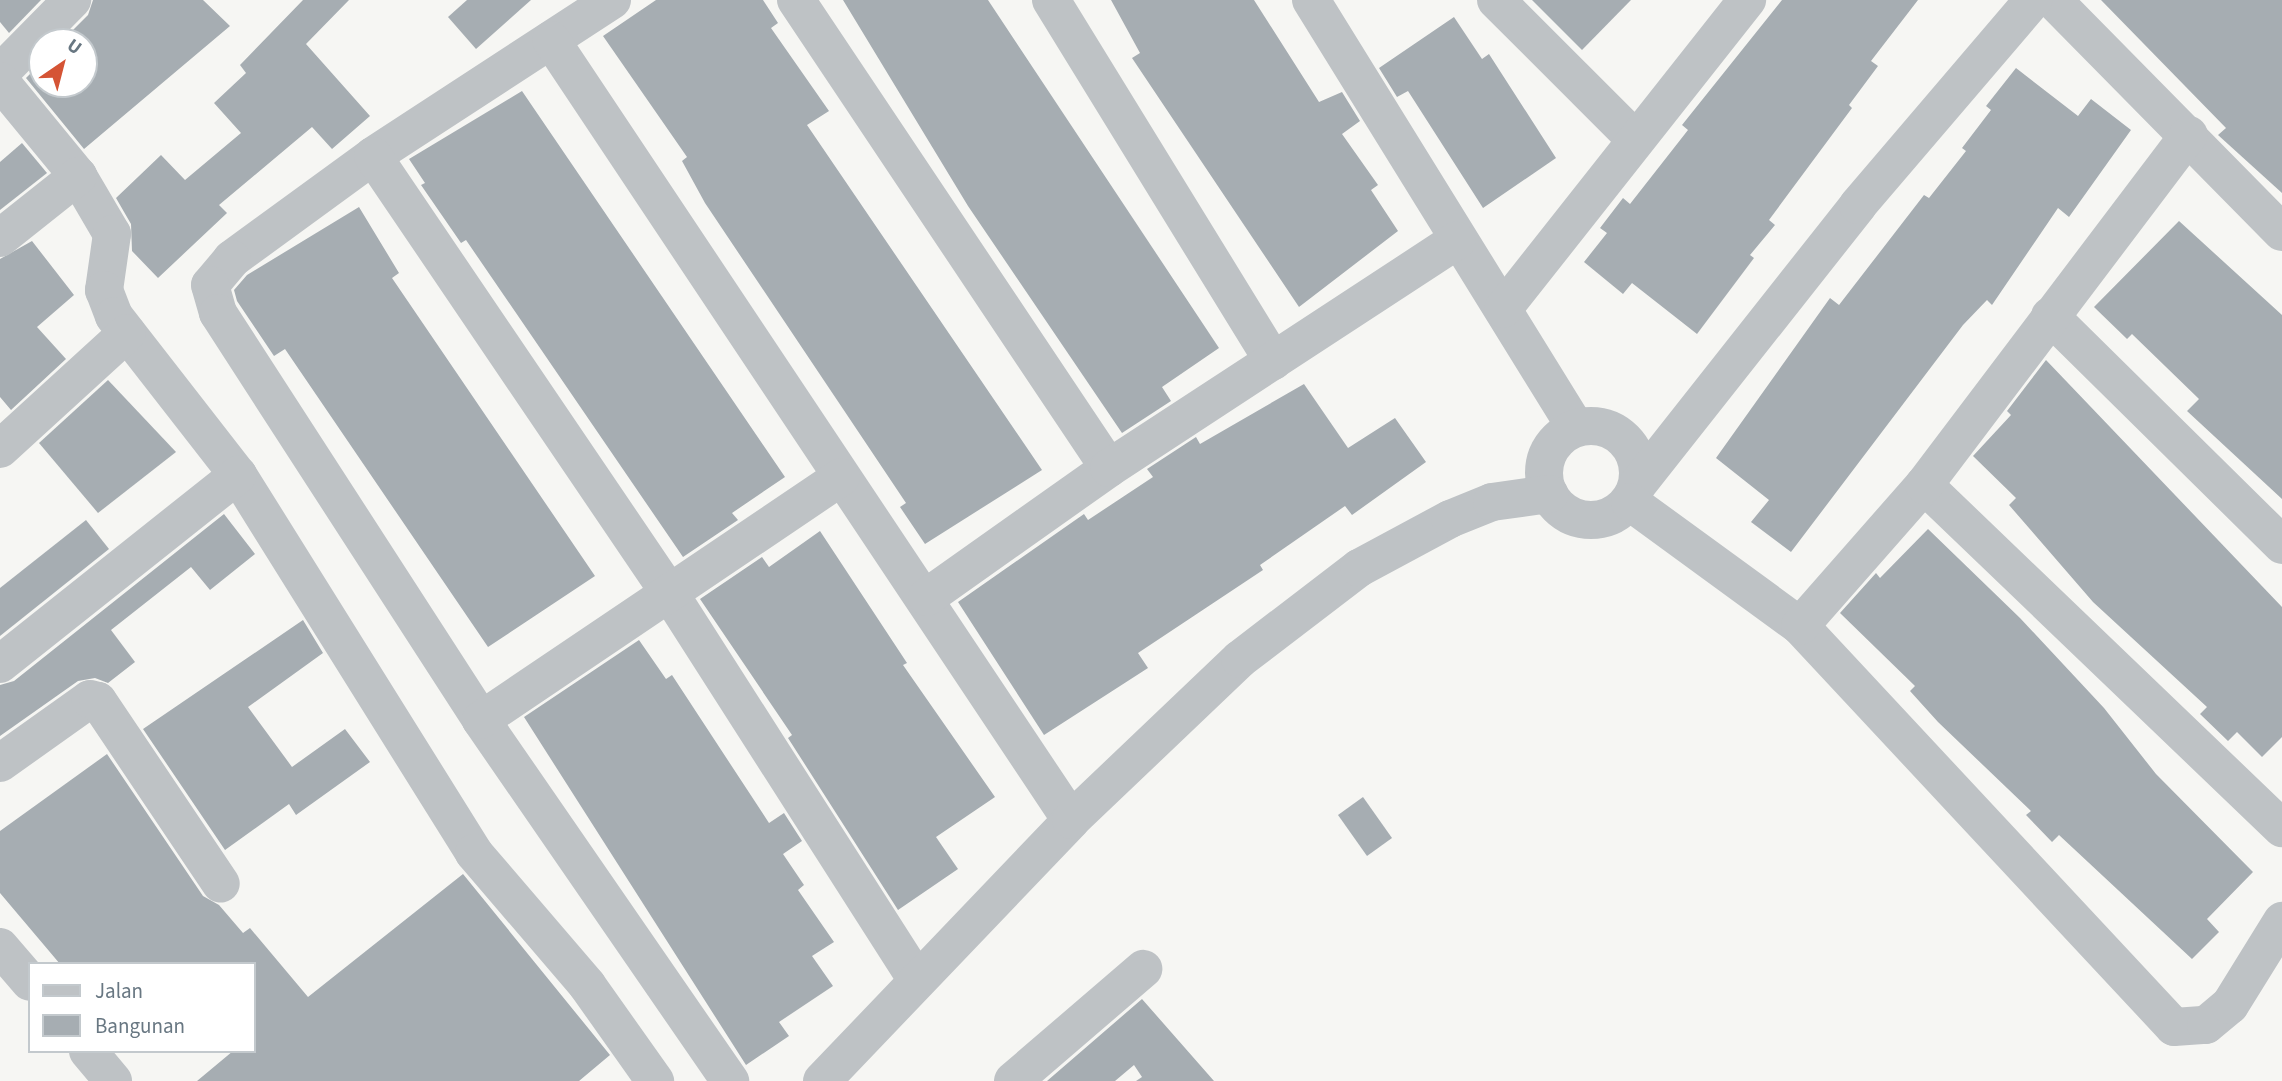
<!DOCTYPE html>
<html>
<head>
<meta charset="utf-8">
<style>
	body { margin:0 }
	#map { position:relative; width:2282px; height:1081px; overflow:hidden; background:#f6f6f3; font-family:"Source Sans 3",sans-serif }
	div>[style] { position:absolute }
	.building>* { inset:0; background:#a6adb2 }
	.street>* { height:38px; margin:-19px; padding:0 19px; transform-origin:19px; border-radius:19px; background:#bec2c5 }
	.street>.ring { margin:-19px; padding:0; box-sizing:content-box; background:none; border:38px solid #bec2c5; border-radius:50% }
	span { translate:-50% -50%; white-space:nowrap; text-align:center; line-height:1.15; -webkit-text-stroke:7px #fff; paint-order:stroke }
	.legend { position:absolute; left:28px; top:962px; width:228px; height:91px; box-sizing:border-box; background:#fff; border:2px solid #c3c9cd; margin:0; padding:9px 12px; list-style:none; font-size:21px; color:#687782 }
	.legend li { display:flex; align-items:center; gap:14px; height:35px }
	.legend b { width:35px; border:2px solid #c3c9cd }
	.north { position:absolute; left:28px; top:28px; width:70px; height:70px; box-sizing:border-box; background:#fff; border:2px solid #c3c9cd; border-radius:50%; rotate:35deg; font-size:19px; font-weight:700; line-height:28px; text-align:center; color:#687782 }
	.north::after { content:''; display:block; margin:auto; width:24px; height:32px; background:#d55435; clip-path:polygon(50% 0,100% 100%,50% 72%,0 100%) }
</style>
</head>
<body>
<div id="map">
	<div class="building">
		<div style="clip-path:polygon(0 0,41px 0,9px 33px,0 22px)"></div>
		<div style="clip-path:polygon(93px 0,203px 0,230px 26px,84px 149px,26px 78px,42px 62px,42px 84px,84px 84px,84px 42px,61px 42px,88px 15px)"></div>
		<div style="clip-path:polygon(303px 0,349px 0,306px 44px,370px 116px,332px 149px,312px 127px,219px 205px,227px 213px,158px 278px,132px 251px,131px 224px,116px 198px,161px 155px,185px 180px,241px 133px,214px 103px,246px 73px,240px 65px)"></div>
		<div style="clip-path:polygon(467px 0,531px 0,476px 49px,448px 17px)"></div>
		<div style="clip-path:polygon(656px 0,763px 0,778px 23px,771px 28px,829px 111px,807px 125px,1042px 470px,925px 544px,900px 507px,906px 503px,705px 203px,682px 161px,687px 157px,603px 36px)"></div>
		<div style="clip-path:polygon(843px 0,988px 0,1219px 348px,1162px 387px,1171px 401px,1122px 433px,968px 206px)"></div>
		<div style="clip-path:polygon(1111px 0,1254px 0,1319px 102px,1342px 92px,1360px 121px,1342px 134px,1378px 185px,1371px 190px,1398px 231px,1299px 307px,1132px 58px,1140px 53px)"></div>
		<div style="clip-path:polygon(1532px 0,1631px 0,1582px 50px)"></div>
		<div style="clip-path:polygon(1782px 0,1918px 0,1871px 61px,1878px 66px,1849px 105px,1852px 108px,1769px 220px,1775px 225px,1750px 255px,1754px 258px,1697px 334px,1632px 283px,1623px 294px,1584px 262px,1607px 233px,1600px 228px,1623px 198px,1630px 204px,1688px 130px,1682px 125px)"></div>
		<div style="clip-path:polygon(2101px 0,2282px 0,2282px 193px,2218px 135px,2226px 128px)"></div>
		<div style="clip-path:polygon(1454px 17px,1482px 59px,1489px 54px,1556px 158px,1483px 208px,1408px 91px,1397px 97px,1379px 68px)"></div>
		<div style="clip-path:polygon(2016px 68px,2078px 116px,2091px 99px,2131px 130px,2069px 217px,2058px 208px,1992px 305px,1987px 300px,1963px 325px,1791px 552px,1751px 522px,1769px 500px,1716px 458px,1830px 298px,1839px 305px,1924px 195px,1929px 198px,1966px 151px,1962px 148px,1991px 110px,1986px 106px)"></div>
		<div style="clip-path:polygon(522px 91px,785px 477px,732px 513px,738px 520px,683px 557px,466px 240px,461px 243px,421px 185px,425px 183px,409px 159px)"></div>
		<div style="clip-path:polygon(22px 143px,47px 173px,0 210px,0 162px)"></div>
		<div style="clip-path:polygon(359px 207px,399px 273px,392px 278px,595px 576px,488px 647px,285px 349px,274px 356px,237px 301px,234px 290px,247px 275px)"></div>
		<div style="clip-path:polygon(2179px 221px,2282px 315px,2282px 499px,2187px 411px,2199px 399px,2132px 334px,2127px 339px,2094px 307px)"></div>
		<div style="clip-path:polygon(32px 241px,74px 295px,37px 327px,66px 359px,11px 410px,0 397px,0 259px)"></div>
		<div style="clip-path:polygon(2046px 360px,2282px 607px,2282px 737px,2262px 757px,2237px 732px,2228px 741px,2200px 714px,2207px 707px,2093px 602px,2009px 505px,2016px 498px,1973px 456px,2011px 415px,2007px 411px)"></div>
		<div style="clip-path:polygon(108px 380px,176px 452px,98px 513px,39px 443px)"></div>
		<div style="clip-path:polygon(1304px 384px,1348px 448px,1395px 418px,1426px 462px,1352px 515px,1345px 506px,1260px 565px,1263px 570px,1138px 653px,1148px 668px,1044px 735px,958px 602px,1084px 514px,1088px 520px,1153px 477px,1147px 469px,1196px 437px,1200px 444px)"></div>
		<div style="clip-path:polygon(224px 514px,255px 554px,210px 590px,191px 567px,111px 630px,135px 662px,108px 683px,95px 678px,78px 681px,0 736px,0 685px,14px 681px)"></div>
		<div style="clip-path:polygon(86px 520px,109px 549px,0 636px,0 588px)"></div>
		<div style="clip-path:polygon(1928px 529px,2020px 618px,2104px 708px,2156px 774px,2253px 872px,2207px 919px,2219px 932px,2192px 959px,2059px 835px,2052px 842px,2026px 815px,2031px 811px,1938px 722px,1910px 691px,1915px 686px,1840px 613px,1876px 573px,1880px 578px)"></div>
		<div style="clip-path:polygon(820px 531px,907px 663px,903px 665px,995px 797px,936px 837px,958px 869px,898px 910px,788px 738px,792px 735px,700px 599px,762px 557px,769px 567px)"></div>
		<div style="clip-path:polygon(303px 620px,323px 653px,248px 707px,292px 767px,345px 729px,370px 762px,296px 815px,289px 804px,225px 850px,143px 729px)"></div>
		<div style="clip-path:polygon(639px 640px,666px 679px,672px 675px,769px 823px,784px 813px,802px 841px,783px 854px,804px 885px,798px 890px,834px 942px,812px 956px,833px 986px,779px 1022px,789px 1036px,746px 1065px,524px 717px)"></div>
		<div style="clip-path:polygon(107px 754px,203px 896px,219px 905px,243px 933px,250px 928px,308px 997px,463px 874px,610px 1055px,579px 1081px,197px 1081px,233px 1051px,254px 1051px,254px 964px,60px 964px,0 893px,0 831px)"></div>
		<div style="clip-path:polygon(1363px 797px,1392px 838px,1367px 856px,1338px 815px)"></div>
		<div style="clip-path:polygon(1142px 999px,1214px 1081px,1136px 1081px,1142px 1077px,1134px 1065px,1115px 1081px,1047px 1081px)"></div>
	</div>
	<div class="street">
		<div style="left:612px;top:0;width:285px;rotate:146.9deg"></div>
		<div style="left:373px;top:156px;width:175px;rotate:143.9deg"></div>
		<div style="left:232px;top:259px;width:34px;rotate:130deg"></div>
		<div style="left:210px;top:285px;width:29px;rotate:74deg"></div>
		<div style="left:218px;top:313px;width:485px;rotate:57.1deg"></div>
		<div style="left:481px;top:720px;width:439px;rotate:55.4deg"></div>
		<div style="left:796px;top:0;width:563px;rotate:56.23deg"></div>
		<div style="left:1051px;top:0;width:424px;rotate:58.4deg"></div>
		<div style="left:1311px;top:0;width:503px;rotate:58.24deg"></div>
		<div style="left:1496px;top:0;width:195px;rotate:45deg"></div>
		<div style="left:2053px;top:0;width:326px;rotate:45.4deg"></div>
		<div style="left:551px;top:40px;width:937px;rotate:56.31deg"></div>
		<div style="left:0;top:73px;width:103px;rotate:-45.4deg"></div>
		<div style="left:0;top:81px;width:123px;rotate:50.6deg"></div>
		<div style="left:78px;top:176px;width:67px;rotate:59.6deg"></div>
		<div style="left:112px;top:234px;width:57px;rotate:98.1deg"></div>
		<div style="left:104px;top:290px;width:28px;rotate:69deg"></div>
		<div style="left:114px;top:316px;width:202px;rotate:52.1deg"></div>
		<div style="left:238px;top:475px;width:446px;rotate:58deg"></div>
		<div style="left:474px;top:853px;width:174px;rotate:49.4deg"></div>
		<div style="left:587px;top:985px;width:118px;rotate:54.7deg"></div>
		<div style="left:373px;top:156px;width:529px;rotate:55.86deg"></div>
		<div style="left:670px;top:594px;width:457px;rotate:57.4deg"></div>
		<div style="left:0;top:238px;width:100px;rotate:-38.5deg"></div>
		<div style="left:1503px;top:309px;width:394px;rotate:-51.7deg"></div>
		<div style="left:2050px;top:316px;width:326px;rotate:44.6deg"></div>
		<div class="ring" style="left:1544px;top:426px;width:56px;height:56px"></div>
		<div style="left:0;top:449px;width:172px;rotate:-42.4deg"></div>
		<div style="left:1638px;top:484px;width:355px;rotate:-51.7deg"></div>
		<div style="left:1858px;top:205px;width:270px;rotate:-49.5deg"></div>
		<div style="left:1924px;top:485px;width:496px;rotate:43.8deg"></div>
		<div style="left:1630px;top:502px;width:210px;rotate:36.1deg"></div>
		<div style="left:1800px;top:626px;width:548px;rotate:47deg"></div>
		<div style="left:2174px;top:1027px;width:32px;rotate:-4deg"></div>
		<div style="left:2206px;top:1025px;width:31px;rotate:-40deg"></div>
		<div style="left:2230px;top:1005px;width:99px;rotate:-58.2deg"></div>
		<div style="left:927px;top:597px;width:223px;rotate:-35.3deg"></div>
		<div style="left:1109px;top:468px;width:415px;rotate:-33.2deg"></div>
		<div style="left:1800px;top:626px;width:188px;rotate:-48.7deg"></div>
		<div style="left:1924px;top:485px;width:439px;rotate:-52.9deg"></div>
		<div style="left:0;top:664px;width:304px;rotate:-38.5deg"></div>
		<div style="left:481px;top:720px;width:434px;rotate:-34deg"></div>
		<div style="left:0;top:763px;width:110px;rotate:-35.4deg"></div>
		<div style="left:90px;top:699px;width:8px;rotate:14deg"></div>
		<div style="left:98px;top:701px;width:220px;rotate:56.1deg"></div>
		<div style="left:0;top:947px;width:46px;rotate:49.4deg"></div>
		<div style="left:88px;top:1051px;width:39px;rotate:50deg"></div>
		<div style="left:822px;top:1081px;width:361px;rotate:-46.3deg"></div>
		<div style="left:1071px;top:820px;width:233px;rotate:-43.6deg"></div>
		<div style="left:1240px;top:659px;width:150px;rotate:-37.4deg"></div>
		<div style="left:1359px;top:568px;width:103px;rotate:-28.3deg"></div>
		<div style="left:1450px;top:519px;width:45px;rotate:-22deg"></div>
		<div style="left:1492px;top:502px;width:58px;rotate:-8deg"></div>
		<div style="left:1013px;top:1081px;width:172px;rotate:-40.7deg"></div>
	</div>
	<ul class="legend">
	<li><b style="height:9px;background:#bec2c5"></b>Jalan</li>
	<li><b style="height:19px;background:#a6adb2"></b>Bangunan</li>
	</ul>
	<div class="north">U</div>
</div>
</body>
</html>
